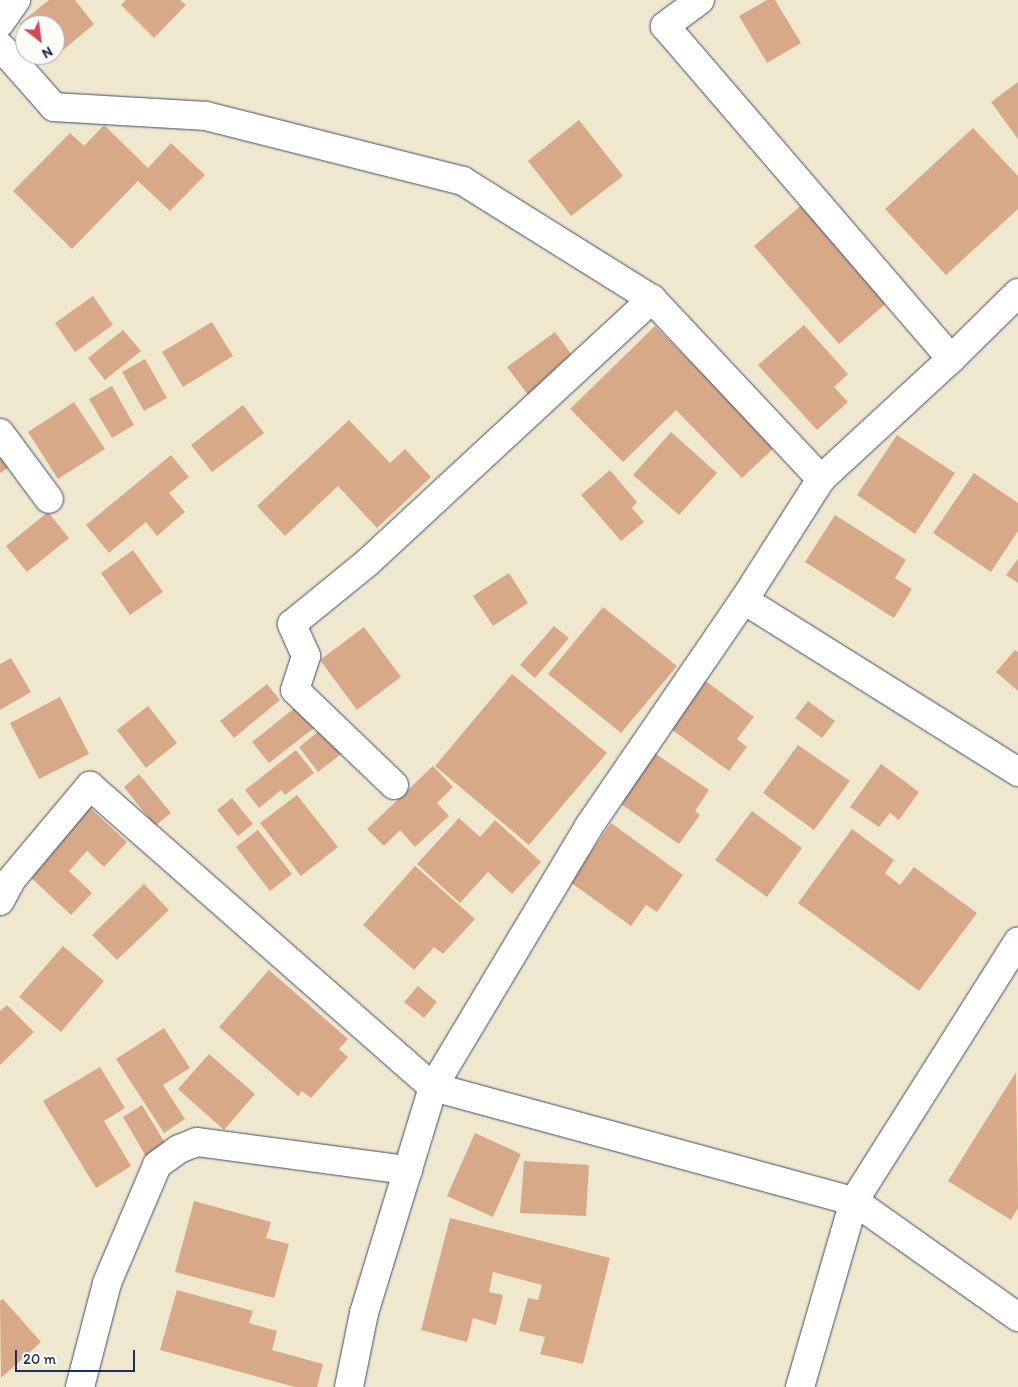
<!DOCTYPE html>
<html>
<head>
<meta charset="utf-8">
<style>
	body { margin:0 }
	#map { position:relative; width:1018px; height:1387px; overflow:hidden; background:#f0e8ce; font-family:Itim,sans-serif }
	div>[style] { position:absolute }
	.building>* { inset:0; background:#d8a989 }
	.roads { filter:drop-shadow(0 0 1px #3b4b6f) drop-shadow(0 0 1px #3b4b6f) }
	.minor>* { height:28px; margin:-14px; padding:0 14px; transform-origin:14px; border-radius:14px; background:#fff }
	span { translate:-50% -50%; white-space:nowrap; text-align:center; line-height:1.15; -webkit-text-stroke:4px #fdfcf7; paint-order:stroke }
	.north { position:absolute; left:15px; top:15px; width:50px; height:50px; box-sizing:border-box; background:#fdfcf7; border:1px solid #a3aaba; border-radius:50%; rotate:150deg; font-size:14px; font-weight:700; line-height:20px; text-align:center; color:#1b2f5e }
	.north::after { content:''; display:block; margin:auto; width:18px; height:22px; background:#d1495b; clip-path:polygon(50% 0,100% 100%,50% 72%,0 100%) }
	.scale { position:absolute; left:15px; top:1350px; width:120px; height:22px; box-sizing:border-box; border:2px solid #1b2f5e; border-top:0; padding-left:6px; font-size:15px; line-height:18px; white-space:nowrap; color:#1b2f5e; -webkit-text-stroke:4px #fdfcf7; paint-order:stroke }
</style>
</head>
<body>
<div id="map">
	<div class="building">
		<div style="clip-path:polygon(49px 0,75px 0,94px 24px,49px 62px,43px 55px,55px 55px,55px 25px,25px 25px,25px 32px,19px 24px)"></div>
		<div style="clip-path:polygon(126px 0,180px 0,186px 5px,154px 38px,121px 5px)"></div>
		<div style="clip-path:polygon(767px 0,775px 0,801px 43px,767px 63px,739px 16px)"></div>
		<div style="clip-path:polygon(1018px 82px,1018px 139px,991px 102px)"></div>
		<div style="clip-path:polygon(579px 120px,623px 176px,571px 216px,528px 161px)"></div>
		<div style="clip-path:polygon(104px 125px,148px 168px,171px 143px,205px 175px,170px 211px,138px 181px,72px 249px,13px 191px,70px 133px,84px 146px)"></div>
		<div style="clip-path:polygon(973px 128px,1018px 176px,1018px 209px,946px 275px,885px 209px)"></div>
		<div style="clip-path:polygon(804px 203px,889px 301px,839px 344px,754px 246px)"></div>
		<div style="clip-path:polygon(93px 296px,113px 325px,75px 352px,55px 323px)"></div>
		<div style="clip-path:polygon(212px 322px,233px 356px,183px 387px,162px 352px)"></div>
		<div style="clip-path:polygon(804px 325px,848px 374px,834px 387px,848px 402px,817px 430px,758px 365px)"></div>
		<div style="clip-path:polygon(655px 326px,775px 447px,742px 478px,676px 410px,623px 462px,570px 409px)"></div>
		<div style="clip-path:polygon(123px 330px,141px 351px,105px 380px,88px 358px)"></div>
		<div style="clip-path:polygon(555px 332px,580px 366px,532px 400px,507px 367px)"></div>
		<div style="clip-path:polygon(145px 359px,167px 398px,144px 411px,122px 372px)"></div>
		<div style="clip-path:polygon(112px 386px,134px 425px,112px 438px,89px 399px)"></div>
		<div style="clip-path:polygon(74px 402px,105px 449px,58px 479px,28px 432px)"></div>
		<div style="clip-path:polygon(243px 405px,264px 433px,212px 472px,191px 445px)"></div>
		<div style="clip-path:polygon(349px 420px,390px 463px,405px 449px,431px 477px,377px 528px,338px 486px,285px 536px,257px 506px)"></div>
		<div style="clip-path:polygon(671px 432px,717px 473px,679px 515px,633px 475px)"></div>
		<div style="clip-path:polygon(897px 435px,955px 473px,915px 534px,857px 495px)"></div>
		<div style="clip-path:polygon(0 442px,14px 464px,0 473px)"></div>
		<div style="clip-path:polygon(171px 455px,189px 477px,169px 493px,185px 512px,157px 536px,146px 522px,109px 553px,86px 525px)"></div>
		<div style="clip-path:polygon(610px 470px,637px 502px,632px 508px,644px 522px,621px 541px,581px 495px)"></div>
		<div style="clip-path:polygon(974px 473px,1018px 503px,1018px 531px,991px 572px,933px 533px)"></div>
		<div style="clip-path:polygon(48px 512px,69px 538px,27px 572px,6px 546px)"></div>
		<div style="clip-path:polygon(835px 515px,906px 560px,895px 578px,912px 589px,894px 618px,805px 562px)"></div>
		<div style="clip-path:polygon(133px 550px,163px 592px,130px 615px,101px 573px)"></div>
		<div style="clip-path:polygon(1018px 559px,1018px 583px,1006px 575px)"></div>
		<div style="clip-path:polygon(509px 573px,528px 603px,493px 626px,473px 596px)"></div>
		<div style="clip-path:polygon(603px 607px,677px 666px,621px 733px,548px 674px)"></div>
		<div style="clip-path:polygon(554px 626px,569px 638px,535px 678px,520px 665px)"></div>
		<div style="clip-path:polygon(364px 627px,401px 677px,357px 710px,320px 660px)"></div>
		<div style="clip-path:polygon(1015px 650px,1018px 652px,1018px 691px,996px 672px)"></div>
		<div style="clip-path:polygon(11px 658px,31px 692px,0 710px,0 664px)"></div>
		<div style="clip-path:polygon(512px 674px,607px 753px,529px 845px,435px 766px)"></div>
		<div style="clip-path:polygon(703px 679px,754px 717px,737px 739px,747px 747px,729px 771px,668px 727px)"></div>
		<div style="clip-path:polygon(267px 684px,280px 700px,234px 738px,220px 721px)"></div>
		<div style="clip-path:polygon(60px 697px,89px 754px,39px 779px,10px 723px)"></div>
		<div style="clip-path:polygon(808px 701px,835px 721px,822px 738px,795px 718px)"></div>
		<div style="clip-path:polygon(148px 706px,177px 743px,146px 768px,117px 730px)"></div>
		<div style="clip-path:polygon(297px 706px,314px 728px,269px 763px,252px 742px)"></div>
		<div style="clip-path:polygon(325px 726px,345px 751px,318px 772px,299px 747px)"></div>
		<div style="clip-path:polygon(798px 745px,850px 781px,814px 830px,763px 793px)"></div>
		<div style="clip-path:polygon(296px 750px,314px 773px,285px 795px,281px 790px,259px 808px,245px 790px)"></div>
		<div style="clip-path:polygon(653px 752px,709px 790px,695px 811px,700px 815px,679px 844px,618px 802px)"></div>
		<div style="clip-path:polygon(881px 764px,919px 792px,899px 820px,890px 813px,879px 827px,850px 807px)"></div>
		<div style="clip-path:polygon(433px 766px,453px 787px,437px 803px,449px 816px,415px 847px,400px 830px,384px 846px,367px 829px)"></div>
		<div style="clip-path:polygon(139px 774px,171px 813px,155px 826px,124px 787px)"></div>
		<div style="clip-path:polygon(297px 795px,338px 847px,301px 876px,260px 823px)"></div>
		<div style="clip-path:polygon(232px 798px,253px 824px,238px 836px,217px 810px)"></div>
		<div style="clip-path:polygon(89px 807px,127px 842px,104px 867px,87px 851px,69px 871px,92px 893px,71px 915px,27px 874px)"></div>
		<div style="clip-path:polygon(752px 811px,802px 848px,767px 897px,715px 860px)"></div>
		<div style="clip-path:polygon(459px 818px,480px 837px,495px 820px,541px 862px,512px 894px,488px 872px,460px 903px,417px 864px)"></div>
		<div style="clip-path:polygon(611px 823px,683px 875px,657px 912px,646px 905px,631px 926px,570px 882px)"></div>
		<div style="clip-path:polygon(852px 829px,894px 860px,885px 873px,900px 885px,914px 867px,977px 913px,919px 991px,798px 903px)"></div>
		<div style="clip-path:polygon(258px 830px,292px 874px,270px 891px,236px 847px)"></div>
		<div style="clip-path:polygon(415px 866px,475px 919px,443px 954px,434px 947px,414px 970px,363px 925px)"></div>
		<div style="clip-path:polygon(144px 884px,169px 910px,117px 960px,92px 935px)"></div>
		<div style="clip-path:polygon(63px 946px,104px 981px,61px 1032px,19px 997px)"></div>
		<div style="clip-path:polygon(269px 970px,348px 1039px,339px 1049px,348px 1057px,311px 1098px,302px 1091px,298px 1096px,219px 1027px)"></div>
		<div style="clip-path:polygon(418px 986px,437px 1002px,424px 1018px,404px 1002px)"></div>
		<div style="clip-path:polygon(7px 1005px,34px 1032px,0 1065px,0 1011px)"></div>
		<div style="clip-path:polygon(164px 1028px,190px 1068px,163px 1085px,185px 1119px,164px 1133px,116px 1059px)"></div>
		<div style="clip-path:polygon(209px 1054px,255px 1094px,224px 1130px,178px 1089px)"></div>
		<div style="clip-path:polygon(100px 1067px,125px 1108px,104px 1121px,131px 1166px,96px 1188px,43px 1101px)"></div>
		<div style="clip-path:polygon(1016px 1072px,1018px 1208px,1011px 1220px,948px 1181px)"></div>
		<div style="clip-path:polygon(142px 1105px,168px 1148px,148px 1160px,123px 1117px)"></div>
		<div style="clip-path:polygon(475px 1133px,521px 1154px,493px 1217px,447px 1196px)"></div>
		<div style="clip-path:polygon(524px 1161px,589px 1165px,586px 1216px,520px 1213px)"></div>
		<div style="clip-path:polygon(194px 1201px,271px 1222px,266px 1238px,289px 1244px,274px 1298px,175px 1272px)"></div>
		<div style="clip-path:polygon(450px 1218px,610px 1258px,583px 1364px,540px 1354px,545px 1337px,519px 1331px,528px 1298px,538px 1300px,542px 1285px,493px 1272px,489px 1292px,503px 1295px,496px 1325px,473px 1318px,467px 1342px,421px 1330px)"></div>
		<div style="clip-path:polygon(177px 1290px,253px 1311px,249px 1323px,277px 1331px,272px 1350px,323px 1364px,317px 1387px,295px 1387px,160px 1350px)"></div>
		<div style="clip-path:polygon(3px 1299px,41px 1342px,1px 1378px,0 1301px)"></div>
	</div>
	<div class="roads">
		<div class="minor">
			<div style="left:700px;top:0;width:44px;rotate:143.4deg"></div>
			<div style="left:665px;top:26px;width:439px;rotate:49.3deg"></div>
			<div style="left:951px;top:359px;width:177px;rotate:137.3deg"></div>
			<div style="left:821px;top:479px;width:143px;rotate:122.5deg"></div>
			<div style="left:744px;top:600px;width:324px;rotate:32.1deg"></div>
			<div style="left:0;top:23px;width:28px;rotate:-55deg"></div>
			<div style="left:0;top:46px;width:81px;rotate:48.5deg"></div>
			<div style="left:54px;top:107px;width:152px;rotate:3.4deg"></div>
			<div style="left:206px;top:116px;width:265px;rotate:14.2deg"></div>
			<div style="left:463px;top:181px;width:223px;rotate:32deg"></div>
			<div style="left:652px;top:299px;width:247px;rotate:46.8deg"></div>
			<div style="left:951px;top:359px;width:94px;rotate:-44.6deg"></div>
			<div style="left:0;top:433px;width:82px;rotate:53.4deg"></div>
			<div style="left:394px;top:785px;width:137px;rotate:-136.2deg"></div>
			<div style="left:295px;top:690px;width:36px;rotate:-72deg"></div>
			<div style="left:306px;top:656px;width:35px;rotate:-114deg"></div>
			<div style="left:292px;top:624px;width:98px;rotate:-39.2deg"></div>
			<div style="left:368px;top:562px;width:387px;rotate:-42.8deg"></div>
			<div style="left:0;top:901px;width:24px;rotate:-62deg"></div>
			<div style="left:11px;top:880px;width:123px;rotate:-50deg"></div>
			<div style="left:90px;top:786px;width:456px;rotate:41.3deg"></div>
			<div style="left:433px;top:1087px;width:436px;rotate:15.2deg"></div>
			<div style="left:854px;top:1201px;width:201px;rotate:35.3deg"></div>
			<div style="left:80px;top:1387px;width:107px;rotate:-75.4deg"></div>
			<div style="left:107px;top:1283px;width:128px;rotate:-67deg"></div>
			<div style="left:157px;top:1165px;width:27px;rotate:-36deg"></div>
			<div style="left:179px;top:1149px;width:19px;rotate:-21deg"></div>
			<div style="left:197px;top:1142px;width:213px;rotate:7.6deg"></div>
			<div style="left:349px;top:1387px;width:76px;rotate:-78.5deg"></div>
			<div style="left:364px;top:1313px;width:236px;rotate:-73deg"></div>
			<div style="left:433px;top:1087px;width:304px;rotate:-59.1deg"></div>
			<div style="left:589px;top:826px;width:274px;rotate:-55.6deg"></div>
			<div style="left:800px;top:1387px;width:194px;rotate:-73.8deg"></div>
			<div style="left:854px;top:1201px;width:307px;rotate:-57.7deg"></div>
		</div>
	</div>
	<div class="north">N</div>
	<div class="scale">20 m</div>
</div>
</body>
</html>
